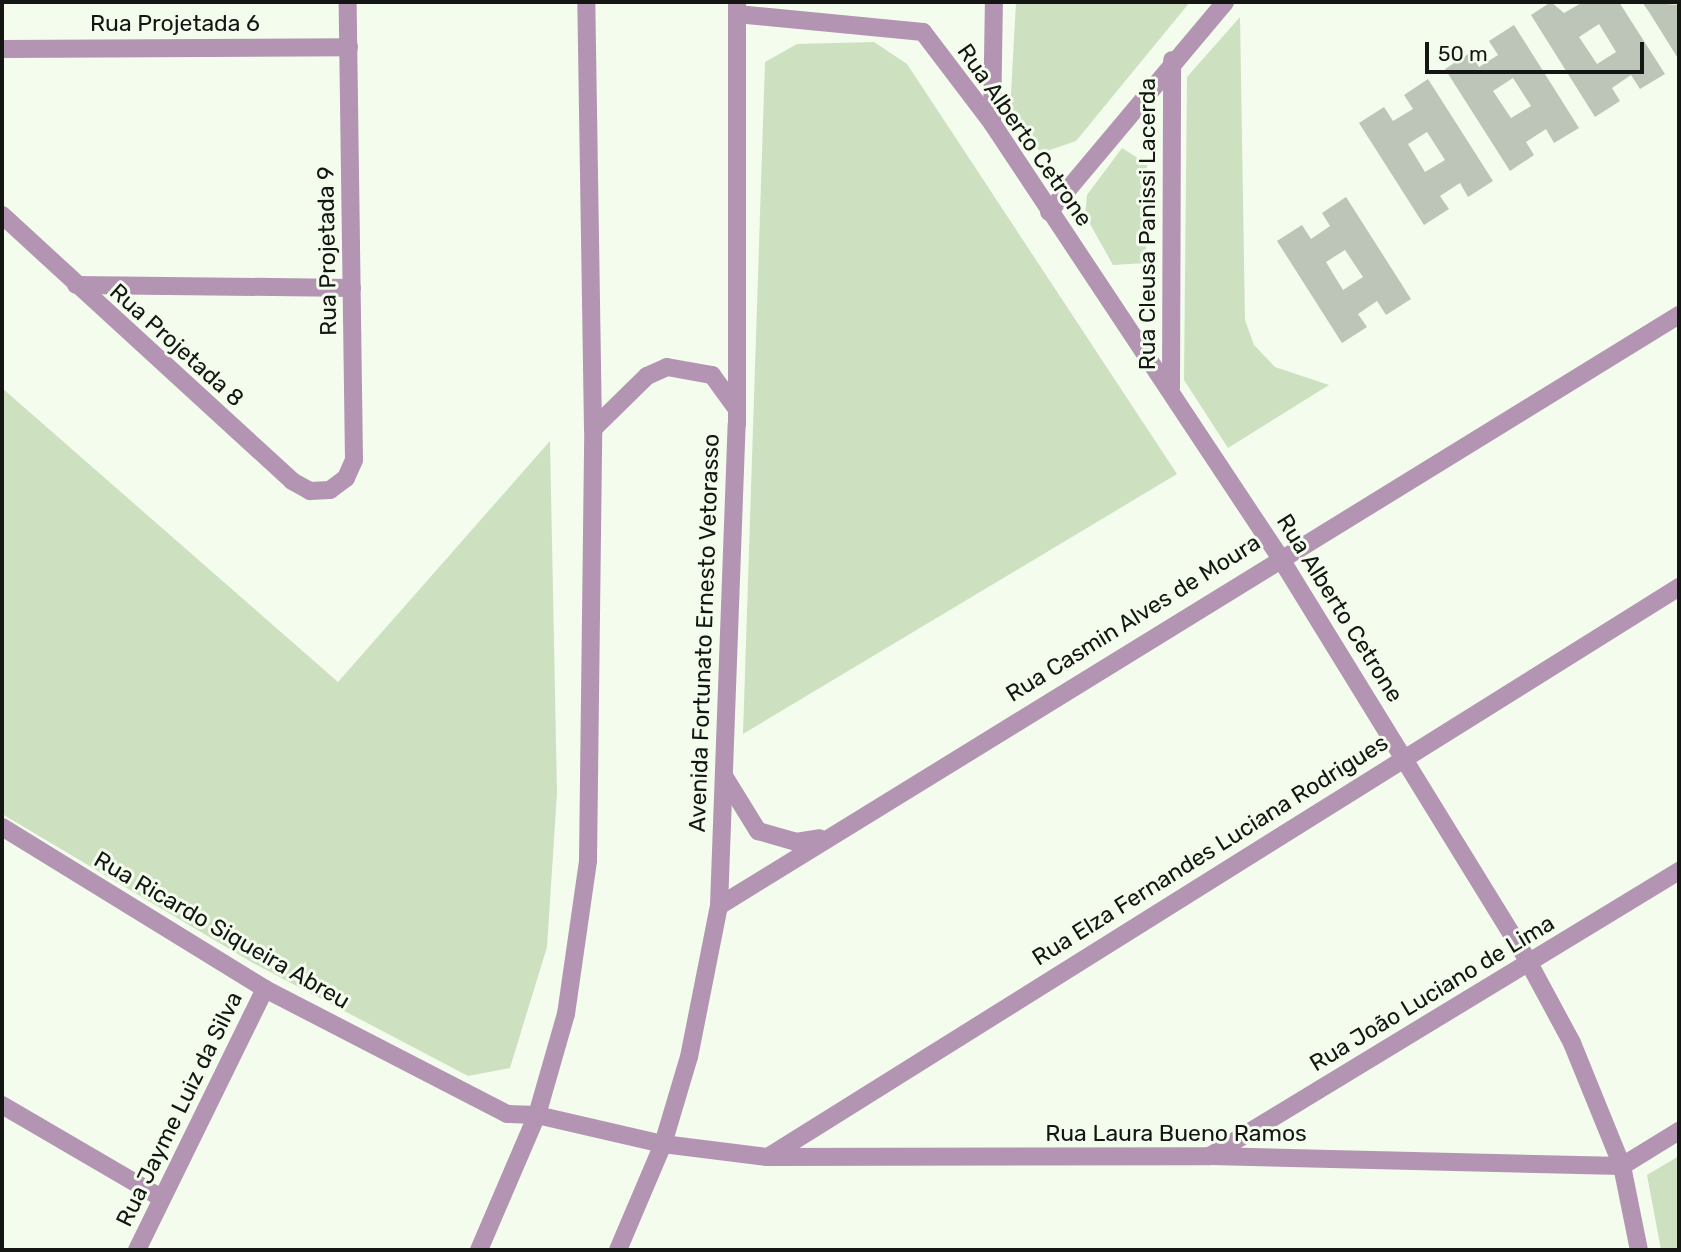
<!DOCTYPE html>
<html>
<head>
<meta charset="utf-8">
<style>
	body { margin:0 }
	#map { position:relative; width:1681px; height:1252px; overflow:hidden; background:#f3fced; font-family:Rubik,sans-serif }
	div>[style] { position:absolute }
	.green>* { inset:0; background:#cde1c0 }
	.building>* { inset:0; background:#bdc5b8 }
	.minor>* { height:18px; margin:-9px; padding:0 9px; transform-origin:9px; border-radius:9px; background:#b394b3 }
	.tertiary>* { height:18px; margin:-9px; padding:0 9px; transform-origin:9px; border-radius:9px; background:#b394b3 }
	span { translate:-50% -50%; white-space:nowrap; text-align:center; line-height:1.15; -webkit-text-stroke:6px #f3fced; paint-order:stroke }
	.street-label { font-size:23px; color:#131612 }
	.frame { position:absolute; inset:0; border:4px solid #131612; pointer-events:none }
	.scale { position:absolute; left:1425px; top:42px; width:219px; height:32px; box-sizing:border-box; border:4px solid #131612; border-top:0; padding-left:9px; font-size:21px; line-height:24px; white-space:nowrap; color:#131612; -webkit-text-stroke:5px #f3fced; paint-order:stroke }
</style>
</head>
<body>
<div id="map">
	<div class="green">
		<div style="clip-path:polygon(1016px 2px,1190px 2px,1076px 141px,1041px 153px,1010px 112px)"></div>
		<div style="clip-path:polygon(1240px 17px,1245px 320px,1254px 345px,1275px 367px,1329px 385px,1228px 448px,1184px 380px,1187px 77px)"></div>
		<div style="clip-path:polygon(874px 42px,907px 64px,1177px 474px,743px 734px,765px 62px,797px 44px)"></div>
		<div style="clip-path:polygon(1122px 148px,1147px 164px,1146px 263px,1113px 265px,1085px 215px,1087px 195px)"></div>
		<div style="clip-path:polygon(2px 388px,338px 682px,550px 441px,557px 793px,547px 947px,510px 1068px,468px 1076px,253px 963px,2px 814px)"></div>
		<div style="clip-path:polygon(1679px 1156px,1679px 1250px,1661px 1250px,1647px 1175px)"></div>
	</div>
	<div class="building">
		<div style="clip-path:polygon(evenodd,1551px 2px,1564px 13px,1583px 2px,1619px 2px,1665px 74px,1640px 89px,1631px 75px,1612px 88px,1620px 101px,1595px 117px,1531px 15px,1551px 2px,1599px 24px,1616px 52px,1597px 64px,1579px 37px,1599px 24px)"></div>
		<div style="clip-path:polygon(1642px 2px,1679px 5px,1679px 60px,1649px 12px)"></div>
		<div style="clip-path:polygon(evenodd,1514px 25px,1579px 128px,1554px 143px,1546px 129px,1526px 142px,1534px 155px,1510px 171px,1445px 69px,1470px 53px,1479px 67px,1498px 55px,1489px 41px,1514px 25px,1513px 78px,1531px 106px,1511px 118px,1493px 91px,1513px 78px)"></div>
		<div style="clip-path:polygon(evenodd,1428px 79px,1493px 181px,1468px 197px,1460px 183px,1440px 196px,1449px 209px,1424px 225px,1359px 123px,1384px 107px,1393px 121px,1413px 109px,1404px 95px,1428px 79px,1427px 132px,1445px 160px,1425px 172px,1408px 144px,1427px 132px)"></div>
		<div style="clip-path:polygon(evenodd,1346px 197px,1411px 299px,1386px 315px,1377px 301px,1358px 314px,1367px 327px,1342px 343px,1277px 241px,1302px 225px,1311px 239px,1330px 226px,1322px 213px,1346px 197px,1345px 250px,1363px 277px,1343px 290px,1326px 262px,1345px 250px)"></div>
	</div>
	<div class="minor">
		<div style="left:737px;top:14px;width:187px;rotate:5.5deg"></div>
		<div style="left:923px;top:32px;width:114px;rotate:52.8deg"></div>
		<div style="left:992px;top:123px;width:519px;rotate:56.46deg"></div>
		<div style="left:1279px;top:556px;width:478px;rotate:58.4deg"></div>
		<div style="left:1529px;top:963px;width:91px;rotate:61.7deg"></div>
		<div style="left:1572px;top:1043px;width:133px;rotate:67.9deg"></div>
		<div style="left:1622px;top:1166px;width:86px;rotate:78.6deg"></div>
		<div style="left:2px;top:49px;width:347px;rotate:-0.3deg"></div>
		<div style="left:992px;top:123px;width:121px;rotate:-89.1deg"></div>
		<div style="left:1049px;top:212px;width:274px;rotate:-50deg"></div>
		<div style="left:2px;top:215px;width:394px;rotate:42.5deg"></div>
		<div style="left:292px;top:481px;width:21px;rotate:29deg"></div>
		<div style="left:310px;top:491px;width:20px;rotate:-3deg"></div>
		<div style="left:330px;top:490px;width:20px;rotate:-37deg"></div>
		<div style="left:346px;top:478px;width:20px;rotate:-66deg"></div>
		<div style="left:354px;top:460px;width:458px;rotate:-90.8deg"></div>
		<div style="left:76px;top:285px;width:276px;rotate:0.6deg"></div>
		<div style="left:1171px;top:388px;width:328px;rotate:-89.8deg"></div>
		<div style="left:724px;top:776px;width:65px;rotate:58.3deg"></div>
		<div style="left:758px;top:831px;width:40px;rotate:16deg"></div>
		<div style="left:796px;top:842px;width:24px;rotate:-9deg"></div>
		<div style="left:2px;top:827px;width:309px;rotate:31.6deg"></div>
		<div style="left:265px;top:989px;width:272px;rotate:27.3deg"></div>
		<div style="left:507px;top:1114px;width:30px;rotate:2deg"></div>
		<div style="left:719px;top:906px;width:1127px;rotate:-31.62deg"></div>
		<div style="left:2px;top:1105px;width:184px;rotate:30.3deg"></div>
		<div style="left:663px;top:1144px;width:106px;rotate:7.1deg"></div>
		<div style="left:768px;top:1157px;width:442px;rotate:-0.1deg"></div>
		<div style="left:1210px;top:1156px;width:412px;rotate:1.4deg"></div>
		<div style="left:1622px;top:1166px;width:67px;rotate:-31.6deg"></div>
		<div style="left:1210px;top:1156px;width:549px;rotate:-31.29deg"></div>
		<div style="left:768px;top:1157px;width:1075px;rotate:-32.03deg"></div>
		<div style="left:137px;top:1250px;width:291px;rotate:-63.9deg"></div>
	</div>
	<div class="tertiary">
		<div style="left:593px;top:429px;width:76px;rotate:-44.5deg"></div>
		<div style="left:647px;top:376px;width:22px;rotate:-24deg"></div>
		<div style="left:667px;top:367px;width:46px;rotate:10.1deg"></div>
		<div style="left:712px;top:375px;width:39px;rotate:54deg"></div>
		<div style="left:537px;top:1115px;width:129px;rotate:13deg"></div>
		<div style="left:479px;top:1250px;width:147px;rotate:-66.8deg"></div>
		<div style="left:537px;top:1115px;width:105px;rotate:-74deg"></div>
		<div style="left:566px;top:1014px;width:155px;rotate:-81.8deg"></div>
		<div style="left:588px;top:861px;width:432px;rotate:-89.3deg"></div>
		<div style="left:593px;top:429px;width:427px;rotate:-90.9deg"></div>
		<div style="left:618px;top:1250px;width:115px;rotate:-67deg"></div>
		<div style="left:663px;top:1144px;width:91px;rotate:-73.4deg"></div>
		<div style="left:689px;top:1057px;width:154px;rotate:-78.8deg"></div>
		<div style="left:719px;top:906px;width:482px;rotate:-87.9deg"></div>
		<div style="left:737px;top:424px;width:422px;rotate:-90deg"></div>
	</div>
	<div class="street-label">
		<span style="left:175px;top:23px">Rua Projetada 6</span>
		<span style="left:1025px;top:135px;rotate:55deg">Rua Alberto Cetrone</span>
		<span style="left:1147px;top:224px;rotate:-90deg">Rua Cleusa Panissi Lacerda</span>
		<span style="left:327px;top:251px;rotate:-91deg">Rua Projetada 9</span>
		<span style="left:177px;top:345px;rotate:42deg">Rua Projetada 8</span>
		<span style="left:1340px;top:608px;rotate:58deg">Rua Alberto Cetrone</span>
		<span style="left:1133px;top:618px;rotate:-32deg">Rua Casmin Alves de Moura</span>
		<span style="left:704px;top:633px;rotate:-88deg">Avenida Fortunato Ernesto Vetorasso</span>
		<span style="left:1210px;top:850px;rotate:-32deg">Rua Elza Fernandes Luciana Rodrigues</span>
		<span style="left:222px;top:930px;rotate:30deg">Rua Ricardo Siqueira Abreu</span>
		<span style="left:1432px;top:993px;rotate:-31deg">Rua João Luciano de Lima</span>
		<span style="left:179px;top:1109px;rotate:-64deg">Rua Jayme Luiz da Silva</span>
		<span style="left:1176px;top:1133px">Rua Laura Bueno Ramos</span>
	</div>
	<div class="frame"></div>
	<div class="scale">50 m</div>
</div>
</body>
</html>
